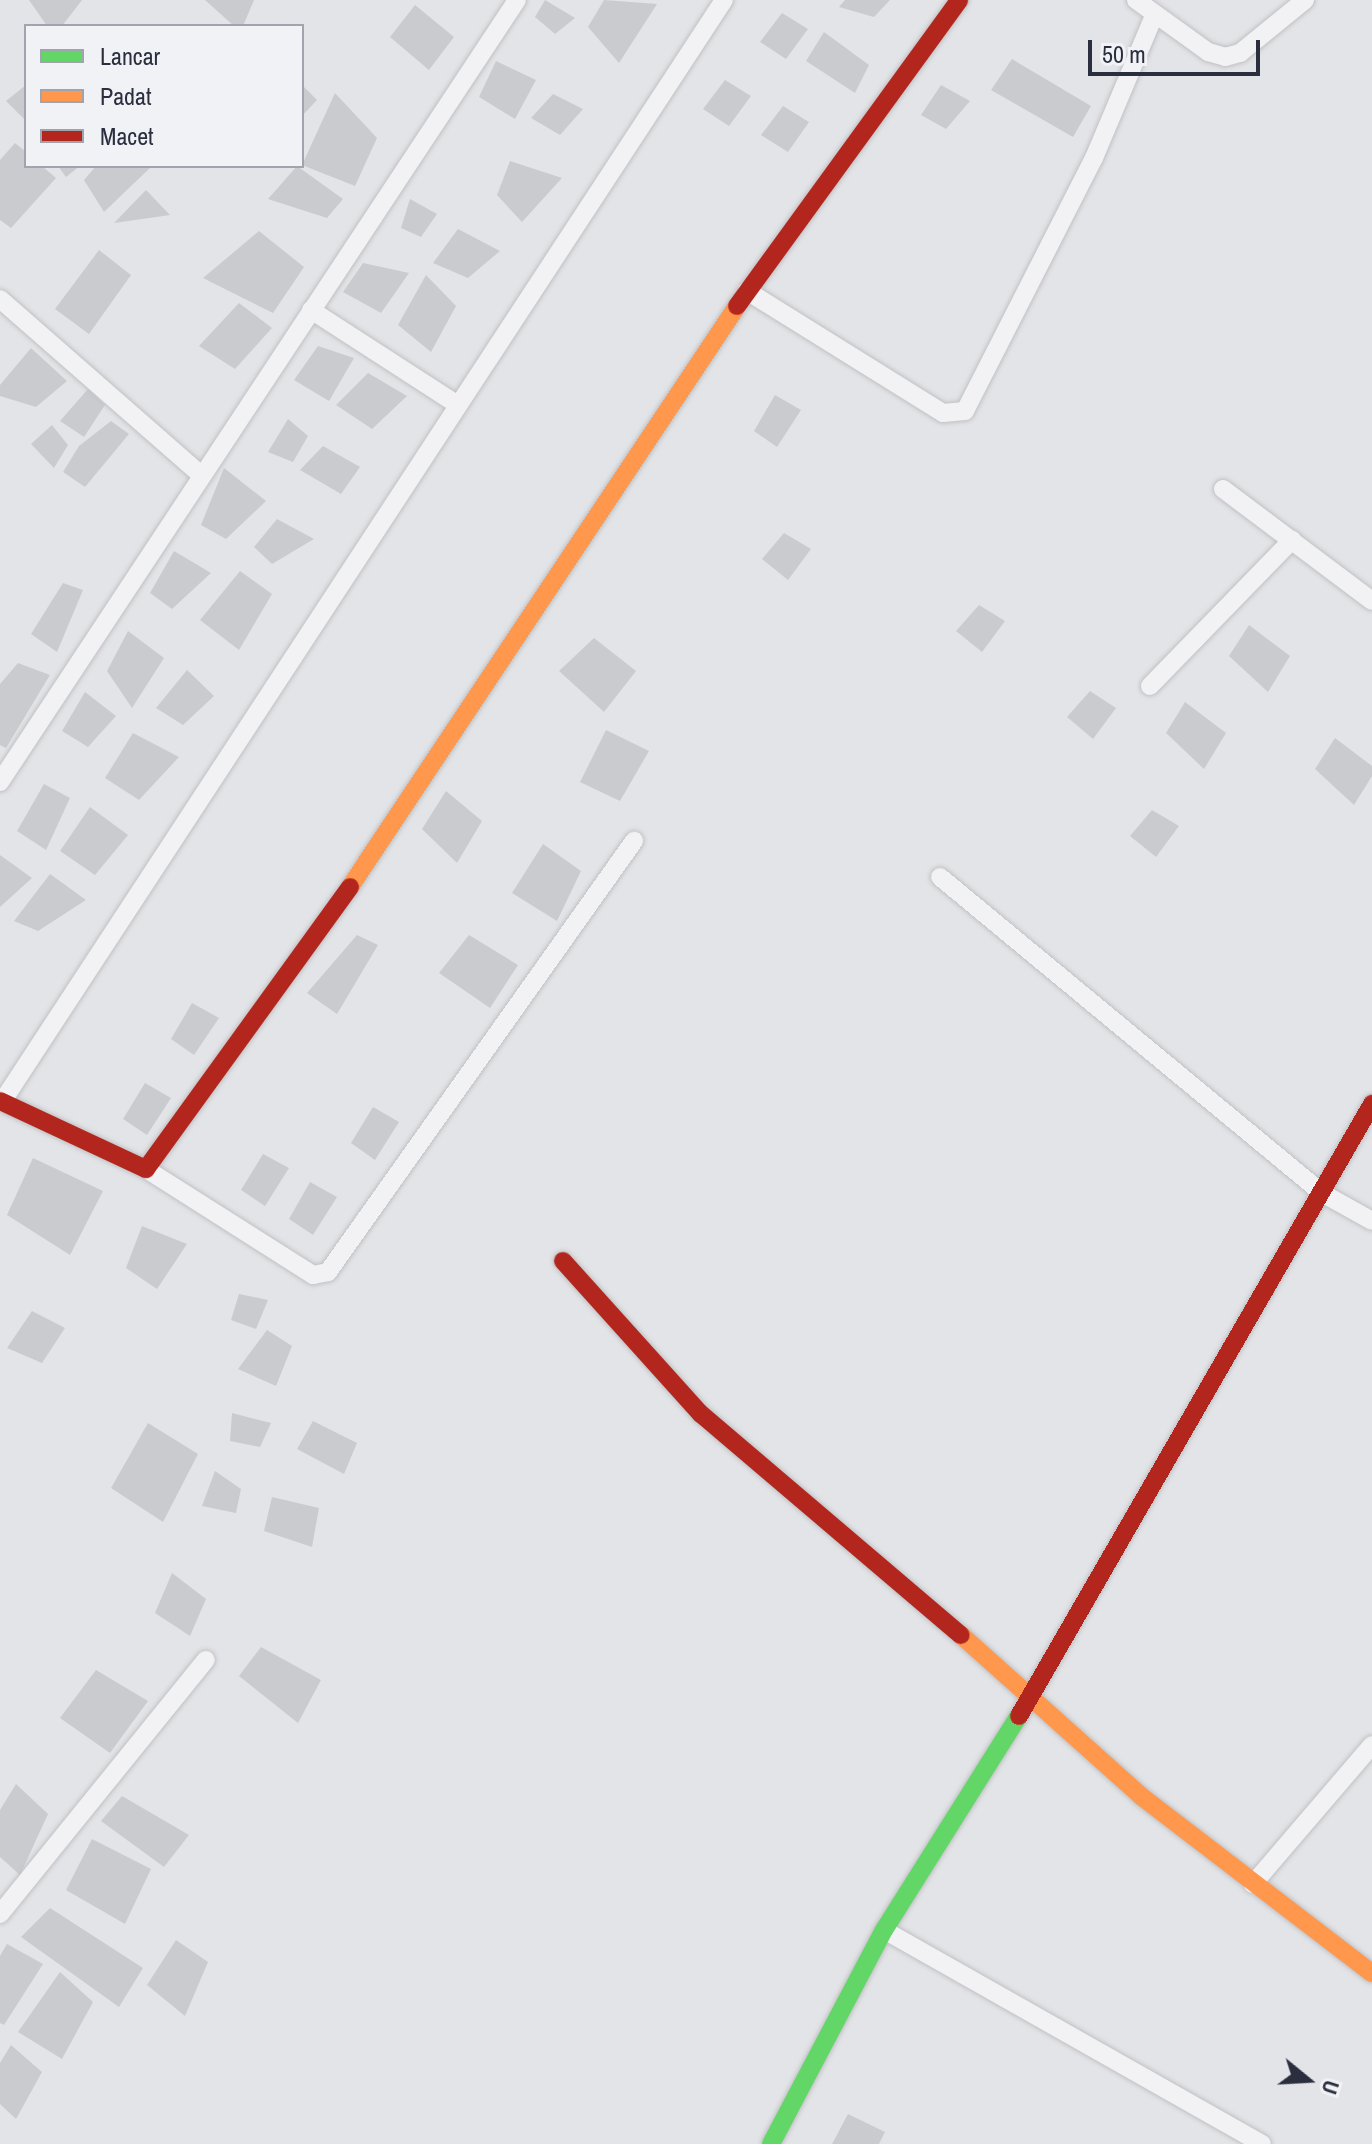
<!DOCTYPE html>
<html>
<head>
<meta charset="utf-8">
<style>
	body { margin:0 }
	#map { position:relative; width:1372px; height:2144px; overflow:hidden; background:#e3e4e7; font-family:"Archivo Narrow",sans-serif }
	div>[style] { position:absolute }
	.building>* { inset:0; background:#cacbcf }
	.roads { filter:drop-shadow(0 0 2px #c0c1c4) drop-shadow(0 0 2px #c0c1c4) }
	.street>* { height:18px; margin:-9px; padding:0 9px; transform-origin:9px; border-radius:9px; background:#f2f2f4 }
	.fast>* { height:18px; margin:-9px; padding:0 9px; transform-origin:9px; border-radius:9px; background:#63d668 }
	.slow>* { height:18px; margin:-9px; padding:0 9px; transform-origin:9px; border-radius:9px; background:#ff974d }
	.jam>* { height:18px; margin:-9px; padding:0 9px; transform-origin:9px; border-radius:9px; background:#b3261e }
	span { translate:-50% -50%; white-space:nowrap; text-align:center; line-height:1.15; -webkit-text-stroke:7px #f1f2f6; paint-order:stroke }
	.legend { position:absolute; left:24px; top:24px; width:280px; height:144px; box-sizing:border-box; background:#f1f2f6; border:2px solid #a2a4ad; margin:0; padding:10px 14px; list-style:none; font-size:24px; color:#2b2e3f }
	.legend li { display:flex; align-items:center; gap:16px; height:40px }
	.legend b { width:40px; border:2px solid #a2a4ad }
	.north { position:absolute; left:1268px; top:2040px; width:80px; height:80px; -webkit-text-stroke:6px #f1f2f6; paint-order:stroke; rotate:108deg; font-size:22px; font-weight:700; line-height:32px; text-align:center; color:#2b2e3f }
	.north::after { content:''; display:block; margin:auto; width:28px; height:36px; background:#2b2e3f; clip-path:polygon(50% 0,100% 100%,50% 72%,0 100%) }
	.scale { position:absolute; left:1088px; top:40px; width:172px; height:36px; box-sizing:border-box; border:4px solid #2b2e3f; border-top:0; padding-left:10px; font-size:24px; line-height:28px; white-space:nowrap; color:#2b2e3f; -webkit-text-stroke:6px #f1f2f6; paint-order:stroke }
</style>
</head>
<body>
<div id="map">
	<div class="building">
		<div style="clip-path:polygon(29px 0,82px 0,62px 26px,47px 26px)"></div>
		<div style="clip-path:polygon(205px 0,254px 0,243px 26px,234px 26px)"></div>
		<div style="clip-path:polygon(545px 0,575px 18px,555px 34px,535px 17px)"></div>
		<div style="clip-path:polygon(604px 0,657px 4px,619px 63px,588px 27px)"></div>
		<div style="clip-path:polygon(845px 0,890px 0,874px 17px,839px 7px)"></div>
		<div style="clip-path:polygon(415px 5px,454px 37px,429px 70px,390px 37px)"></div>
		<div style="clip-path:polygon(782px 13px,808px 29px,786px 59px,760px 42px)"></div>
		<div style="clip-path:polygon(824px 32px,869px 65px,855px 93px,806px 61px)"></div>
		<div style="clip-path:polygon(1012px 59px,1091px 106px,1073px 137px,991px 90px)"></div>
		<div style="clip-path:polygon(496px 61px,536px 80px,515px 119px,479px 97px)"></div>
		<div style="clip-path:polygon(725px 80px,751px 96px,729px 126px,703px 109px)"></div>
		<div style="clip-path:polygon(26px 85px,26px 121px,6px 101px)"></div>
		<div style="clip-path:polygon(302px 85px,317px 100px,302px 116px)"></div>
		<div style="clip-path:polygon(941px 85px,970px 101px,946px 129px,921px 115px)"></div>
		<div style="clip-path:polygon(335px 93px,377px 138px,355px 186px,302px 165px)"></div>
		<div style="clip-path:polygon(553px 94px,583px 109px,560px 135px,531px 118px)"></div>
		<div style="clip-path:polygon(783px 106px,809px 122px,788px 152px,761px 135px)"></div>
		<div style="clip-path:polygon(15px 143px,26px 152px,26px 166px,42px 166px,56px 178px,11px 228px,0 220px,0 160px)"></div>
		<div style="clip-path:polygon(510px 161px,562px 178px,522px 222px,497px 195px)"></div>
		<div style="clip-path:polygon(58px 166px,80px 166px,66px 177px)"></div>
		<div style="clip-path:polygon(96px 166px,152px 166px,104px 212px,84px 180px)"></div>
		<div style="clip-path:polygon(297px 166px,343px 199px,327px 218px,268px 199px)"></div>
		<div style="clip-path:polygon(146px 190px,170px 215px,114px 223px)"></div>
		<div style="clip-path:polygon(410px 199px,437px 214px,421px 237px,401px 228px)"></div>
		<div style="clip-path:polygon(458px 229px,500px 251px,468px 278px,433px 263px)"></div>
		<div style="clip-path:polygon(259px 231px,304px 267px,273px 313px,203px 278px)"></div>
		<div style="clip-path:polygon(99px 250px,131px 275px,89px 334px,55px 309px)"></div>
		<div style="clip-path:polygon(363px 263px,409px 273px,381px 313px,343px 292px)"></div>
		<div style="clip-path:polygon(426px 275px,456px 306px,431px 352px,398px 325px)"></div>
		<div style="clip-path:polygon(239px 303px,272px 328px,235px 369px,199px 346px)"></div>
		<div style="clip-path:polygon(318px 346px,354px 358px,329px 401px,294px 380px)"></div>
		<div style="clip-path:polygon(31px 348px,67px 381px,36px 407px,0 396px,0 385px)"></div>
		<div style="clip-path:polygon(368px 373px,407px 396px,372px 429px,336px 405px)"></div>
		<div style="clip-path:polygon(88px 389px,105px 405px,84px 437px,60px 421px)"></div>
		<div style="clip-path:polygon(775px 395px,801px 410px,777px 447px,754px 431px)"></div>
		<div style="clip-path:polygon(288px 419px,308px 436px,293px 462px,268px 452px)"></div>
		<div style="clip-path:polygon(111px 421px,129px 434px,85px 487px,63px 472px,79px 446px)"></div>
		<div style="clip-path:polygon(52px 425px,68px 445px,54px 468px,31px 444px)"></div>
		<div style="clip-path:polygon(323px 446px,360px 467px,341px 494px,300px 470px)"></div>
		<div style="clip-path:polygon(224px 468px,266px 501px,226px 539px,201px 525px)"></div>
		<div style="clip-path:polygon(277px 519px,314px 539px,272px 564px,254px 547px)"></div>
		<div style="clip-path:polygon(784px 533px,811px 549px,788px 580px,762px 559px)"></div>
		<div style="clip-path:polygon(174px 551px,211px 573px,172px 609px,150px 593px)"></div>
		<div style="clip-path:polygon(240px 571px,272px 594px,239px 650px,200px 620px)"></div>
		<div style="clip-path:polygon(63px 583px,83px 590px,57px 652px,31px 634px)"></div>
		<div style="clip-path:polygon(979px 605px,1005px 621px,982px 652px,956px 631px)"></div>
		<div style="clip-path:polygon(1249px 625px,1290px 656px,1268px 692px,1229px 656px)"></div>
		<div style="clip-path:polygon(128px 631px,164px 658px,132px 708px,107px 671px)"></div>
		<div style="clip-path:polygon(594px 638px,636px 671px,604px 712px,559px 671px)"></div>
		<div style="clip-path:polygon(18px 663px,50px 675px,6px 748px,0 745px,0 684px)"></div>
		<div style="clip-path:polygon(187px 670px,214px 696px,183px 725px,156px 708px)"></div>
		<div style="clip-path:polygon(1090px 691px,1116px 708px,1093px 739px,1067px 717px)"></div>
		<div style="clip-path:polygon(85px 692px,116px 716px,88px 747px,62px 731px)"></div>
		<div style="clip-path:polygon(1185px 702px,1226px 733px,1204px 769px,1166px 733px)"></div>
		<div style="clip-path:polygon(606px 730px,649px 751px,620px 801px,580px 782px)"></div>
		<div style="clip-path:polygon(133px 733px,179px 757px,139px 800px,105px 778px)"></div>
		<div style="clip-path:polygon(1335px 738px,1372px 766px,1372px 776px,1354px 805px,1315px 769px)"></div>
		<div style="clip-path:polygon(44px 784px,70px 798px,46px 850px,17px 831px)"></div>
		<div style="clip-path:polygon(446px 791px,482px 821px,457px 863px,422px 829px)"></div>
		<div style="clip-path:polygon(90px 807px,128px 835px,95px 875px,60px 851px)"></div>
		<div style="clip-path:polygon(1152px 810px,1179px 826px,1156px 857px,1130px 836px)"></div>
		<div style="clip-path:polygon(543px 844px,581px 871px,557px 921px,512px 893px)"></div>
		<div style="clip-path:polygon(0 855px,32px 878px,0 907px)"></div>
		<div style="clip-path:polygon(50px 874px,86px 900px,38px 931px,14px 921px)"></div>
		<div style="clip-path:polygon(357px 935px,378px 945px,337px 1014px,307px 993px)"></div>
		<div style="clip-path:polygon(469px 935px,518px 965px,490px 1008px,439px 973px)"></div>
		<div style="clip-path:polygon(192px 1003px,219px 1018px,194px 1055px,171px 1039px)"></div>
		<div style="clip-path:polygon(145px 1083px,171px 1098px,147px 1135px,123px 1119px)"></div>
		<div style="clip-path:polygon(373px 1107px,399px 1122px,375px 1160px,351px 1143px)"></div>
		<div style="clip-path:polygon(263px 1154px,289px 1168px,265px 1206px,241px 1190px)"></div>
		<div style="clip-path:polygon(33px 1158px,103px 1191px,70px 1255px,7px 1215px)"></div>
		<div style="clip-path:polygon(310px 1182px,337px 1197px,313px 1235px,289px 1219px)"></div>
		<div style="clip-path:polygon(142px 1226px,187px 1244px,157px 1289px,126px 1268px)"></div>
		<div style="clip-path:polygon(239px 1294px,268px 1300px,256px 1329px,231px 1320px)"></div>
		<div style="clip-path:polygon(32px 1311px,65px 1328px,42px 1363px,7px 1348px)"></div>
		<div style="clip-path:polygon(267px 1330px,292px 1346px,276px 1386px,238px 1369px)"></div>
		<div style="clip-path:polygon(232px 1413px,271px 1423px,260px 1447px,230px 1441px)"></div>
		<div style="clip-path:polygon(313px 1421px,357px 1443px,344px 1474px,297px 1449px)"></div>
		<div style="clip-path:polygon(148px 1423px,198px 1454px,163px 1522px,111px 1488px)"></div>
		<div style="clip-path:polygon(215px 1471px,241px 1489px,236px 1513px,202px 1506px)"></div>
		<div style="clip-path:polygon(272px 1497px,319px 1508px,312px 1547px,264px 1531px)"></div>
		<div style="clip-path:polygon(172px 1573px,206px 1599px,190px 1636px,155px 1613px)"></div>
		<div style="clip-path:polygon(261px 1647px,321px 1680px,298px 1723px,239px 1676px)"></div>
		<div style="clip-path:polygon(96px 1670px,148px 1701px,110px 1753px,60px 1718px)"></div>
		<div style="clip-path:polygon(16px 1784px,48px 1814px,20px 1875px,0 1857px,0 1810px)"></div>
		<div style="clip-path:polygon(122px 1796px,189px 1835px,164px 1867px,101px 1821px)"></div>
		<div style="clip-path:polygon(92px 1839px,151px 1869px,125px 1924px,66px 1890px)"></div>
		<div style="clip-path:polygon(50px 1908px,143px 1968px,119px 2007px,21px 1937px)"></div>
		<div style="clip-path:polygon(176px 1940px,208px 1962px,185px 2016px,147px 1985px)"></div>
		<div style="clip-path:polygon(7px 1944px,43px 1964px,4px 2025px,0 2023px,0 1956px)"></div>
		<div style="clip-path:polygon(60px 1972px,93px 2002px,62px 2059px,18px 2032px)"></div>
		<div style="clip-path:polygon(11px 2045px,42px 2072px,16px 2119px,0 2104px,0 2063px)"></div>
		<div style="clip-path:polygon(848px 2114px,885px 2132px,879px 2144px,832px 2144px)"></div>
	</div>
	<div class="roads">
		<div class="street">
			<div style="left:1136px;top:0;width:89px;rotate:35.8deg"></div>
			<div style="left:1208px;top:52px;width:18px;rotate:16deg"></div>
			<div style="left:1225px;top:57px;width:16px;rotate:-15deg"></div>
			<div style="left:1240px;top:53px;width:84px;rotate:-39.2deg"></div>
			<div style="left:747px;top:291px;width:231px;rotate:31.9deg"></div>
			<div style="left:943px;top:413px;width:22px;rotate:-5deg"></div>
			<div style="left:965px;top:411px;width:284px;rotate:-63deg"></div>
			<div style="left:1094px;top:158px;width:154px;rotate:-67.1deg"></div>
			<div style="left:0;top:299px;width:267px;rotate:41.2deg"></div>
			<div style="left:311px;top:310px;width:175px;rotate:32.9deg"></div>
			<div style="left:1223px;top:489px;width:186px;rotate:36.9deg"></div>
			<div style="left:1150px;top:686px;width:204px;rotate:-45.8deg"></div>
			<div style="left:0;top:782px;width:937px;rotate:-56.53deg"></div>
			<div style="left:940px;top:877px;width:496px;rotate:39.6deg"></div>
			<div style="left:1322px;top:1193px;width:57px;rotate:29.2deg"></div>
			<div style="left:2px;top:1102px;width:1317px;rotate:-56.77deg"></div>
			<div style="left:146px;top:1169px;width:198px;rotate:32.4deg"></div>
			<div style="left:313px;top:1275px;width:15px;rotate:-11deg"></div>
			<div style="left:328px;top:1272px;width:529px;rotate:-54.63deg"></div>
			<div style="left:1253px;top:1884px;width:183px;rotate:-49.4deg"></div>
			<div style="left:0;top:1914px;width:327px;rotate:-51deg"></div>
			<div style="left:884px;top:1930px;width:434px;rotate:29.5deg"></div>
		</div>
		<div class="fast">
			<div style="left:771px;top:2144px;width:242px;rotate:-62.2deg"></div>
			<div style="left:884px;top:1930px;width:253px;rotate:-57.8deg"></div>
		</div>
		<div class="slow">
			<div style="left:350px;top:887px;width:698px;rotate:-56.33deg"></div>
			<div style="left:961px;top:1635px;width:241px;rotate:41.8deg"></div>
			<div style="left:1141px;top:1796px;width:291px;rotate:37.5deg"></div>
		</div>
		<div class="jam">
			<div style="left:737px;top:306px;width:378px;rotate:-54deg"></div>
			<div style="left:0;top:1101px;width:161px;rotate:25deg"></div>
			<div style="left:146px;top:1169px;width:348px;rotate:-54.1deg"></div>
			<div style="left:563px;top:1261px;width:206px;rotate:48deg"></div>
			<div style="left:701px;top:1414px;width:341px;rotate:40.4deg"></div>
			<div style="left:1019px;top:1716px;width:707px;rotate:-60.02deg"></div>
		</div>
	</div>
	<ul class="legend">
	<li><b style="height:10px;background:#63d668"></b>Lancar</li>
	<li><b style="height:10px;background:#ff974d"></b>Padat</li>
	<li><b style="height:10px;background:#b3261e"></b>Macet</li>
	</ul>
	<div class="north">U</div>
	<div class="scale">50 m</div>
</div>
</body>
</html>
